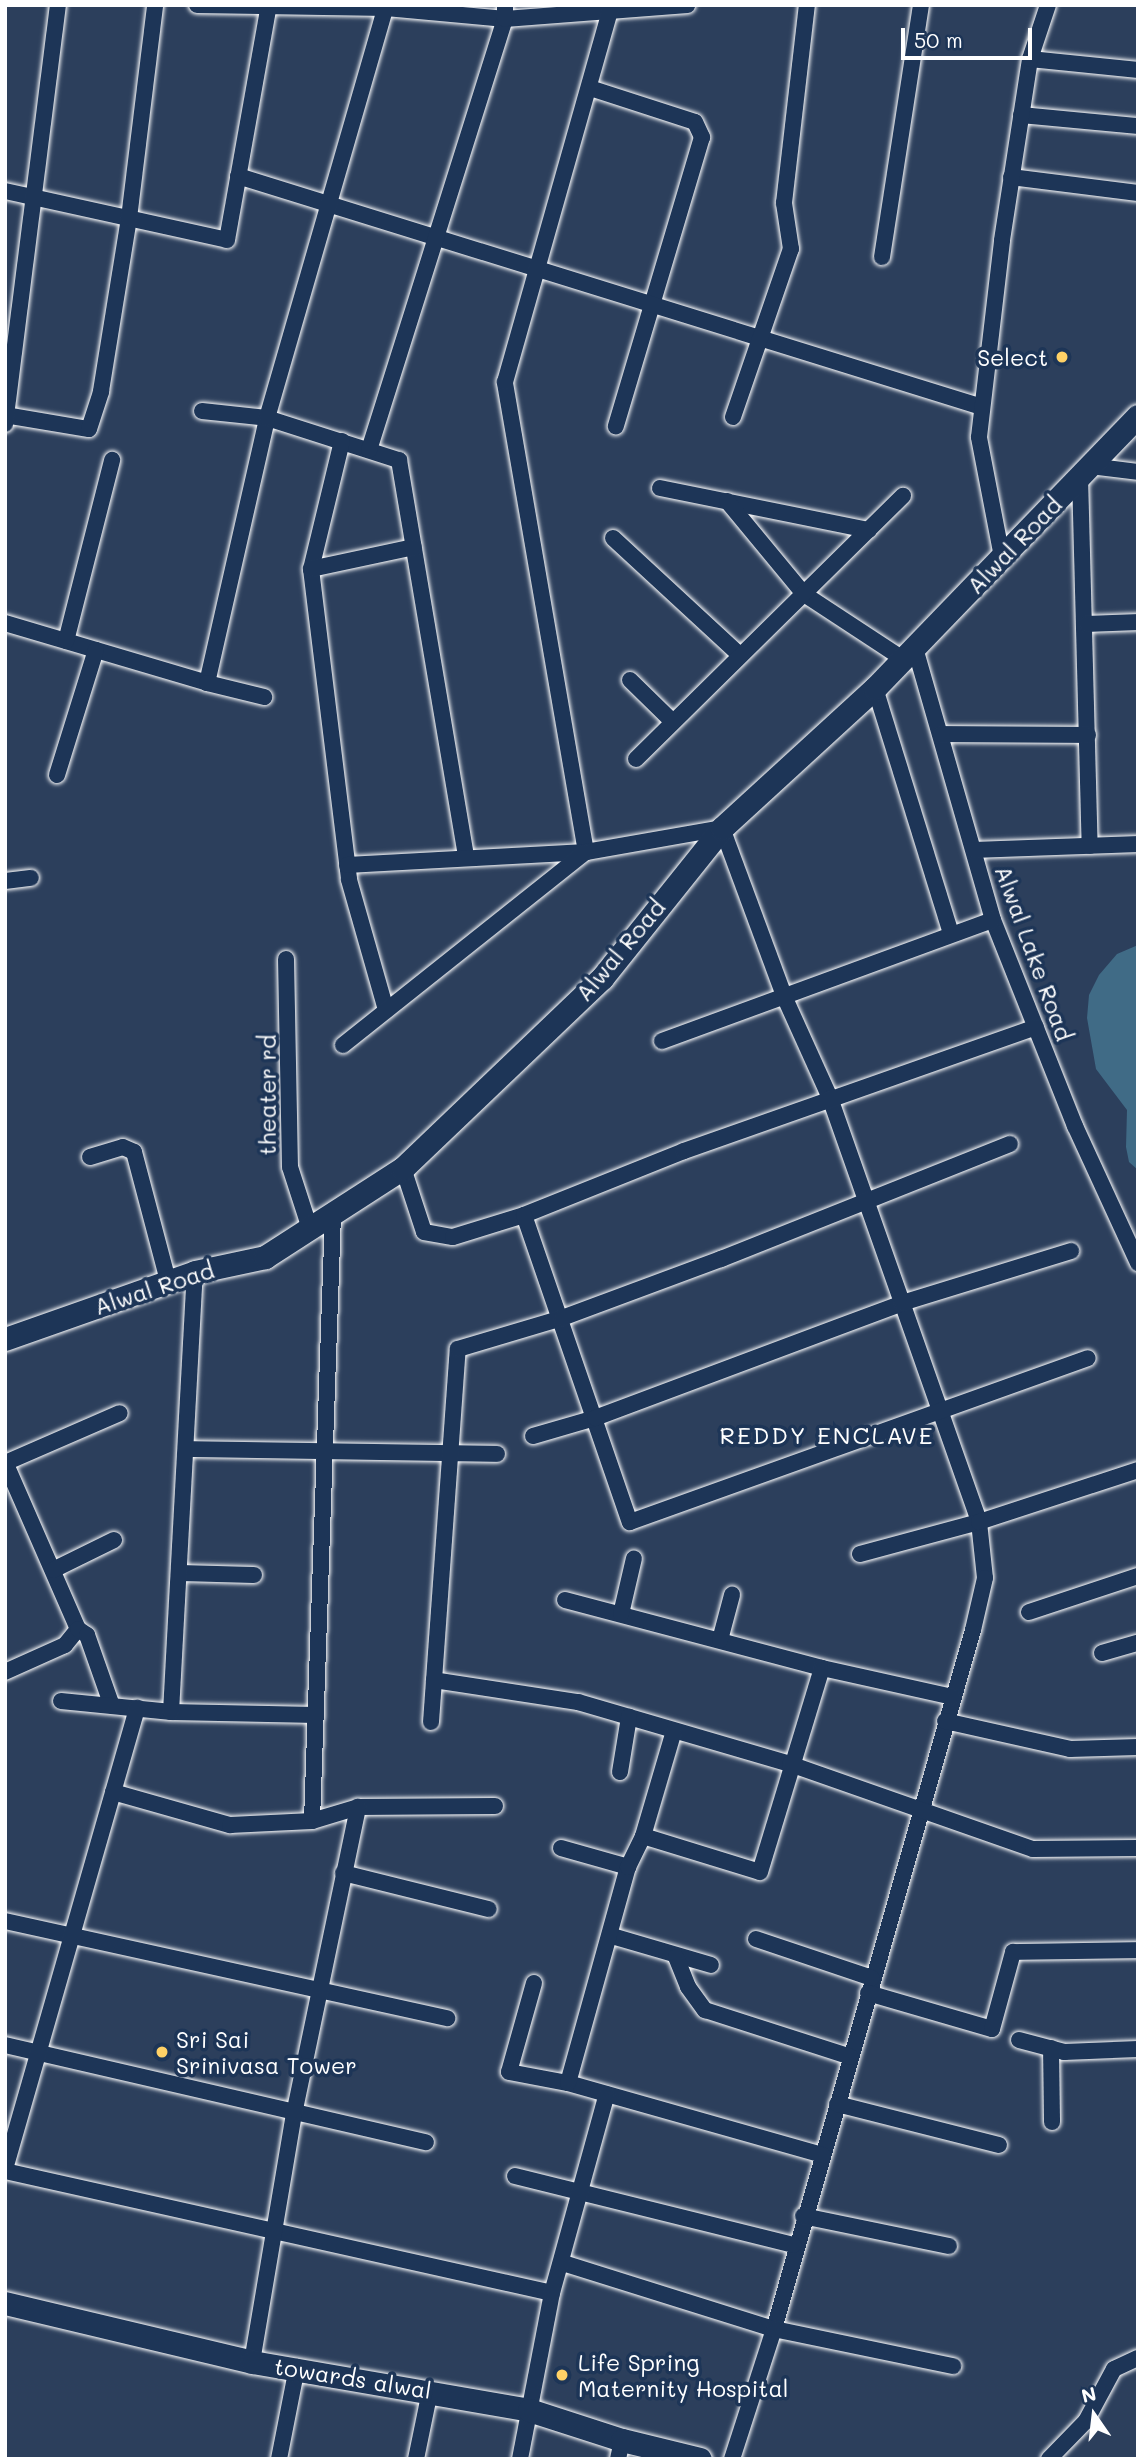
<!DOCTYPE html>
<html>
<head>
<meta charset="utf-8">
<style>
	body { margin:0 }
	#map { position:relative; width:1143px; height:2464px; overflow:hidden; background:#2c3f5c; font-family:Mali,sans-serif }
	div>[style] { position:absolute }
	.water>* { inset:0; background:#406b86 }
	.roads { filter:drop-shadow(0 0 2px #fff) drop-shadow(0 0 2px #fff) }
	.minor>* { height:16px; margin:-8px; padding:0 8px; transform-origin:8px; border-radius:8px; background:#1d3557 }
	.secondary>* { height:23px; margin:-11.5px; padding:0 11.5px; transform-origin:11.5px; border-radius:11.5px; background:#1d3557 }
	.dots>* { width:19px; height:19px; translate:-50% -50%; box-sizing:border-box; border:4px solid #1d3557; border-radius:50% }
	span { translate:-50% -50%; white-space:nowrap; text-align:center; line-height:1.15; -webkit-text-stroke:7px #1d3557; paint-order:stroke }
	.poi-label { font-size:23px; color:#fff }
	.right { translate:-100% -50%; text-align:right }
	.left { translate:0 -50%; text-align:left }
	.street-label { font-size:23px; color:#fff }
	.neighbourhood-label { font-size:24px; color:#fff; letter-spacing:2px }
	.frame { position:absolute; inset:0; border:7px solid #fff; pointer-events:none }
	.north { position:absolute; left:1059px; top:2380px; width:70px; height:70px; -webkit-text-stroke:5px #1d3557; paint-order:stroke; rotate:346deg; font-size:19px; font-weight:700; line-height:28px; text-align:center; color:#fff }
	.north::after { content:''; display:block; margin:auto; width:24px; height:32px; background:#fff; clip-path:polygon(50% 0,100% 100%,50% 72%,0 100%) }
	.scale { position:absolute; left:901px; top:28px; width:131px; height:32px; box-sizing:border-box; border:4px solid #fff; border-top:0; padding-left:9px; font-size:21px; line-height:24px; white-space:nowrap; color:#fff; -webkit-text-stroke:5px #1d3557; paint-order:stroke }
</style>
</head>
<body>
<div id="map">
	<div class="water">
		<div style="clip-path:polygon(1138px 945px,1138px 1170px,1129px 1162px,1126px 1147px,1127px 1110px,1096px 1069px,1087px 1018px,1089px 995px,1099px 975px,1117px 954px)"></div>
	</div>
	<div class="roads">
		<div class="minor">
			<div style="left:197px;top:5px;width:189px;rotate:0.9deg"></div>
			<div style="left:386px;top:8px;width:120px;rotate:5.3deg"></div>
			<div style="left:505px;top:19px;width:183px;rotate:-4.4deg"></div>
			<div style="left:1030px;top:59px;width:109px;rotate:5.8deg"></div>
			<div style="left:590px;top:88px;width:110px;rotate:17.9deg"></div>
			<div style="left:695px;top:122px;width:17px;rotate:65deg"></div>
			<div style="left:702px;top:137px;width:302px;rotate:106.6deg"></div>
			<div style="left:1021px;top:115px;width:118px;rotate:5.4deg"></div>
			<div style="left:238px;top:176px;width:779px;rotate:17.25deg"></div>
			<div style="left:1011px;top:177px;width:128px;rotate:7.2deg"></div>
			<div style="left:5px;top:191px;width:227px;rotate:12.4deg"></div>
			<div style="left:227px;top:240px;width:239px;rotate:-79.9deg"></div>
			<div style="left:882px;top:257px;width:255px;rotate:-81.2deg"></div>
			<div style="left:202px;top:411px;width:65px;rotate:6.1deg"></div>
			<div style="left:267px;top:418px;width:139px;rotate:17.7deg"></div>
			<div style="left:399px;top:460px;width:403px;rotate:80.4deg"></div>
			<div style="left:5px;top:415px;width:85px;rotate:9.5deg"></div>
			<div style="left:89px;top:429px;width:40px;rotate:-72deg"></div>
			<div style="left:101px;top:391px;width:175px;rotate:-80.8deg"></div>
			<div style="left:129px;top:218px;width:215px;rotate:-83deg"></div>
			<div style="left:733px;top:417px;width:178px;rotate:-71deg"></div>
			<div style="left:791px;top:249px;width:47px;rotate:-98.7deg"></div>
			<div style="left:784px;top:203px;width:199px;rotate:-83.4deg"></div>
			<div style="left:5px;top:424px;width:422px;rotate:-82.8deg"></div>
			<div style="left:342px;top:441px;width:132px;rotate:103.6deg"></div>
			<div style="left:311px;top:569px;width:313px;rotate:83deg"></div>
			<div style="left:349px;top:880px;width:135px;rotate:74.1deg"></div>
			<div style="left:369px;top:450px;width:452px;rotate:-72.5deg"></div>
			<div style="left:505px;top:19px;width:14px;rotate:-90deg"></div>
			<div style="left:1090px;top:466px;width:48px;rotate:7.1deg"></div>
			<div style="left:1080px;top:476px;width:370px;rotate:88.5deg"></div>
			<div style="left:660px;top:488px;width:213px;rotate:11.4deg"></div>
			<div style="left:727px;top:501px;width:121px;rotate:50.4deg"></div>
			<div style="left:804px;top:594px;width:118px;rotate:33.3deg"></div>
			<div style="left:613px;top:538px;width:173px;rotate:42.7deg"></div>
			<div style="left:1002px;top:557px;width:122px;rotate:-100.9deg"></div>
			<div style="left:979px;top:437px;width:198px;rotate:-83.3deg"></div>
			<div style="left:1002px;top:240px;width:183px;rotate:-81.2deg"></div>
			<div style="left:1030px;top:59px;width:57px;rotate:-71.6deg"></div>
			<div style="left:311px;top:569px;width:105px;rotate:-12.1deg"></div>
			<div style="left:5px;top:623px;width:211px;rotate:16.5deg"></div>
			<div style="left:207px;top:683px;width:272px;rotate:-77.2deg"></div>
			<div style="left:267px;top:418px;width:430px;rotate:-73.9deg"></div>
			<div style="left:1087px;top:624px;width:51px;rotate:-2.2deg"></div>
			<div style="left:66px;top:641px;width:187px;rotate:-75.7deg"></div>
			<div style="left:915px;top:648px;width:283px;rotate:74deg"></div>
			<div style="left:993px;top:920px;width:222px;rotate:68.3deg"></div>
			<div style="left:1075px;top:1126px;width:151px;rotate:65.3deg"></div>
			<div style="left:630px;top:680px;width:60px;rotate:44.3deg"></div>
			<div style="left:207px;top:683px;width:59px;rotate:13.8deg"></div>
			<div style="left:875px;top:688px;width:257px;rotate:72.8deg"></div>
			<div style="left:941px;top:734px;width:147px;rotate:0.4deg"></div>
			<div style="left:636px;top:759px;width:375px;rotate:-44.6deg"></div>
			<div style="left:57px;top:775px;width:131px;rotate:-72.7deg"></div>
			<div style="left:974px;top:850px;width:164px;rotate:-2.1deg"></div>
			<div style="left:586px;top:852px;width:477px;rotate:-99.8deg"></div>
			<div style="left:505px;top:382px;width:392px;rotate:-74.2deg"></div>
			<div style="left:347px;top:865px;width:239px;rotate:-3.1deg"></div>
			<div style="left:586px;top:852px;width:138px;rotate:-10deg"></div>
			<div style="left:722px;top:828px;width:179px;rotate:69.7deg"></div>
			<div style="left:784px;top:996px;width:112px;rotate:65.7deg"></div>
			<div style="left:830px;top:1098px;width:449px;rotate:70.6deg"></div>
			<div style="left:979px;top:1522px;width:56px;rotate:83.9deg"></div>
			<div style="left:985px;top:1578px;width:53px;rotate:103deg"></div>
			<div style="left:973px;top:1630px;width:727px;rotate:105.89deg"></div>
			<div style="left:774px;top:2329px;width:137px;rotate:107.9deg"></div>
			<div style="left:5px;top:881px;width:26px;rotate:-7deg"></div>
			<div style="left:286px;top:959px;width:208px;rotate:88.9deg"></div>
			<div style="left:290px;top:1167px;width:65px;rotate:72.1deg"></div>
			<div style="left:662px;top:1041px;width:352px;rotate:-20.1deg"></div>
			<div style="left:343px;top:1045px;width:310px;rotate:-38.5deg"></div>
			<div style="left:90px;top:1157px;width:34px;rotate:-17deg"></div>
			<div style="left:123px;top:1147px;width:12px;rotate:24deg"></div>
			<div style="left:134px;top:1152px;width:133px;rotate:75.2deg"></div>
			<div style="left:403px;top:1168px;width:67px;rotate:71.8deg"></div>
			<div style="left:424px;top:1232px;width:29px;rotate:10deg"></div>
			<div style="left:453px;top:1237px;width:74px;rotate:-17.2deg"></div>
			<div style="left:524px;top:1215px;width:172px;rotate:-21.8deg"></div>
			<div style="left:684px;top:1151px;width:373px;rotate:-19.4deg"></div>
			<div style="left:524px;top:1215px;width:325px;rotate:71deg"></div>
			<div style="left:630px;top:1522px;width:486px;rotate:-19.7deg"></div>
			<div style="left:533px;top:1436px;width:65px;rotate:-16.2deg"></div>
			<div style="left:595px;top:1418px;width:328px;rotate:-20.5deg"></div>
			<div style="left:902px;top:1303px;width:177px;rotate:-17.1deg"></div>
			<div style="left:187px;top:1449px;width:310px;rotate:0.9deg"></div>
			<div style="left:5px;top:1462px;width:182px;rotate:66.4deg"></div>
			<div style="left:78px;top:1629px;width:21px;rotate:129deg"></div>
			<div style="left:65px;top:1645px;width:66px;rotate:155.8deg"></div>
			<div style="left:5px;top:1463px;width:125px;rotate:-23.5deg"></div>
			<div style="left:860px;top:1554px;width:123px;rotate:-15.1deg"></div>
			<div style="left:979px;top:1522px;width:167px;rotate:-18.1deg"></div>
			<div style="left:53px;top:1570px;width:68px;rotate:-26.2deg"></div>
			<div style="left:180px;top:1573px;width:74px;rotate:1.5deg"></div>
			<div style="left:565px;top:1600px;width:266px;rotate:14.8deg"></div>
			<div style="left:822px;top:1668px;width:134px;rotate:12.5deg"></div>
			<div style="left:1029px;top:1612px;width:115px;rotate:-18.3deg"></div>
			<div style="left:621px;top:1614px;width:57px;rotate:-76.9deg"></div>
			<div style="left:78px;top:1629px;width:11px;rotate:34deg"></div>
			<div style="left:87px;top:1635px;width:75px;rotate:70.6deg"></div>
			<div style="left:720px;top:1640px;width:47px;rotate:-75.1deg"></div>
			<div style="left:1102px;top:1653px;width:37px;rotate:-16deg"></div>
			<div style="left:434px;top:1680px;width:146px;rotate:8.7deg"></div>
			<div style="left:578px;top:1702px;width:221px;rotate:16.3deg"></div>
			<div style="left:790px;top:1764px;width:257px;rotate:19.3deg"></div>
			<div style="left:1033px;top:1849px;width:105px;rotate:-0.5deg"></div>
			<div style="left:61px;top:1701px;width:111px;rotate:5.7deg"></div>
			<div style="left:171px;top:1712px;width:145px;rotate:1.2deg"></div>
			<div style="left:171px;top:1712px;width:441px;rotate:-86.9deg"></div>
			<div style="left:945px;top:1721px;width:128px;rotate:12.6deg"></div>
			<div style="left:1070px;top:1749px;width:68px;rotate:-1.7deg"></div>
			<div style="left:431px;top:1722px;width:374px;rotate:-85.9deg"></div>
			<div style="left:458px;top:1349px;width:109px;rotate:-16.6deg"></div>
			<div style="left:562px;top:1318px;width:170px;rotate:-20.4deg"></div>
			<div style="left:721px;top:1259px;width:311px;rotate:-21.7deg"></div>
			<div style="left:620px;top:1772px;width:56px;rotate:-80.7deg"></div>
			<div style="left:113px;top:1792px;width:122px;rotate:15.8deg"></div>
			<div style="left:230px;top:1825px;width:82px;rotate:-2.8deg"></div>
			<div style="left:312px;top:1821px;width:48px;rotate:-16.9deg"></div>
			<div style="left:358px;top:1807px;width:137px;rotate:-0.4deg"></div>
			<div style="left:312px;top:1821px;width:607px;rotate:-88.02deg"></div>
			<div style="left:643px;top:1836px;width:122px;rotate:17.1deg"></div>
			<div style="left:760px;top:1872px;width:213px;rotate:-73.1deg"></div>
			<div style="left:561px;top:1848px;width:70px;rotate:15.8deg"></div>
			<div style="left:343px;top:1873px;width:150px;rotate:13.9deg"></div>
			<div style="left:5px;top:1921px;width:453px;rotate:12.4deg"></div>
			<div style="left:612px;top:1936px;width:103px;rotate:16.3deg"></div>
			<div style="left:756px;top:1939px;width:122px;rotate:18.6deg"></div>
			<div style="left:676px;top:1957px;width:32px;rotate:68deg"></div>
			<div style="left:688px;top:1987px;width:29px;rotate:54deg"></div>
			<div style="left:705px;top:2010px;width:153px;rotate:17.8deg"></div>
			<div style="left:534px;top:1983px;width:92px;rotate:105.7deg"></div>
			<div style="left:509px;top:2072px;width:60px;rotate:10.6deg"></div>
			<div style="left:568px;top:2083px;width:265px;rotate:15.8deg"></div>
			<div style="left:868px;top:1993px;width:129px;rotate:16.2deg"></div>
			<div style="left:992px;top:2029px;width:80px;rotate:-74.7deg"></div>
			<div style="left:1013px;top:1952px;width:125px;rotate:-0.9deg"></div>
			<div style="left:1019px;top:2040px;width:47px;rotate:14.9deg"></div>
			<div style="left:1064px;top:2052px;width:74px;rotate:-2.3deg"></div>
			<div style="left:5px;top:2045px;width:432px;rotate:13deg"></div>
			<div style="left:1051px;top:2048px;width:74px;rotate:89.2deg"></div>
			<div style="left:568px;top:2083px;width:224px;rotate:-74.5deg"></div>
			<div style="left:628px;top:1867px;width:34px;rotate:-64deg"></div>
			<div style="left:643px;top:1836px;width:109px;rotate:-73.6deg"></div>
			<div style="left:837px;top:2104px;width:167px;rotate:14.2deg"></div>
			<div style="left:5px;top:2169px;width:480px;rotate:-74deg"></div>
			<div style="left:5px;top:2171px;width:560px;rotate:12.57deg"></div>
			<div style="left:515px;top:2176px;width:287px;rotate:13.9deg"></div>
			<div style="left:803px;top:2216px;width:149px;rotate:11.6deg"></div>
			<div style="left:563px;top:2263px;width:221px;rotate:17.4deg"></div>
			<div style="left:774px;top:2329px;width:183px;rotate:11.7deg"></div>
			<div style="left:252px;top:2362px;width:252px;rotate:-80.4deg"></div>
			<div style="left:294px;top:2114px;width:314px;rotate:-78.2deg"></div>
			<div style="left:279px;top:2459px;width:94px;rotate:-78.9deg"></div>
			<div style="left:416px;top:2459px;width:69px;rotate:-78.4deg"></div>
			<div style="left:520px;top:2459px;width:169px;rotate:-79.1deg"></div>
			<div style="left:552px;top:2293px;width:206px;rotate:-74.6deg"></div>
			<div style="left:618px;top:2459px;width:19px;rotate:-78deg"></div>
			<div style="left:1049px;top:2459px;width:53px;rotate:-45.8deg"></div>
			<div style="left:1086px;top:2421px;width:59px;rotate:-61.7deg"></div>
			<div style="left:1114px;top:2369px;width:26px;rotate:-25deg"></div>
		</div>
		<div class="secondary">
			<div style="left:5px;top:1339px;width:201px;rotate:-19.4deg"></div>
			<div style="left:195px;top:1272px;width:72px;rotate:-12.1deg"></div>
			<div style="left:265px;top:1257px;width:164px;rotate:-32.8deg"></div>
			<div style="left:403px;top:1168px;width:275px;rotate:-43.7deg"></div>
			<div style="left:602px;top:978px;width:192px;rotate:-51.3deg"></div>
			<div style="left:722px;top:828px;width:207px;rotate:-42.5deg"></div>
			<div style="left:875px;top:688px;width:378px;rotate:-46deg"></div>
			<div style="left:5px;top:2303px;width:254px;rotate:13.4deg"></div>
			<div style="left:252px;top:2362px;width:281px;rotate:9.8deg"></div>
			<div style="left:529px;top:2410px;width:98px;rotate:17.9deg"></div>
			<div style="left:622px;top:2440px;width:80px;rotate:13.7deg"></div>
		</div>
	</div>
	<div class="dots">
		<div style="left:1062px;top:357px;background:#ffd166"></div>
		<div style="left:162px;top:2052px;background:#ffd166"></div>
		<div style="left:562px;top:2375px;background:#ffd166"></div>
	</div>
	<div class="poi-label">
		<span class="right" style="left:1048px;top:357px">Select</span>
		<span class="left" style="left:176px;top:2052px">Sri Sai<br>Srinivasa Tower</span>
		<span class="left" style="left:578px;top:2375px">Life Spring<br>Maternity Hospital</span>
	</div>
	<div class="street-label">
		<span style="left:1014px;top:545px;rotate:-46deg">Alwal Road</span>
		<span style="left:620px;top:950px;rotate:-50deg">Alwal Road</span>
		<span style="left:1034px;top:953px;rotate:70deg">Alwal Lake Road</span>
		<span style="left:267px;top:1095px;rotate:-90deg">theater rd</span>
		<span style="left:154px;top:1288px;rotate:-18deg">Alwal Road</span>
		<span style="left:353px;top:2378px;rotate:9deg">towards alwal</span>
	</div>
	<div class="neighbourhood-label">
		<span style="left:827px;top:1435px">REDDY ENCLAVE</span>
	</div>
	<div class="frame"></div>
	<div class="north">N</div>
	<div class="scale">50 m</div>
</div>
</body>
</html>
